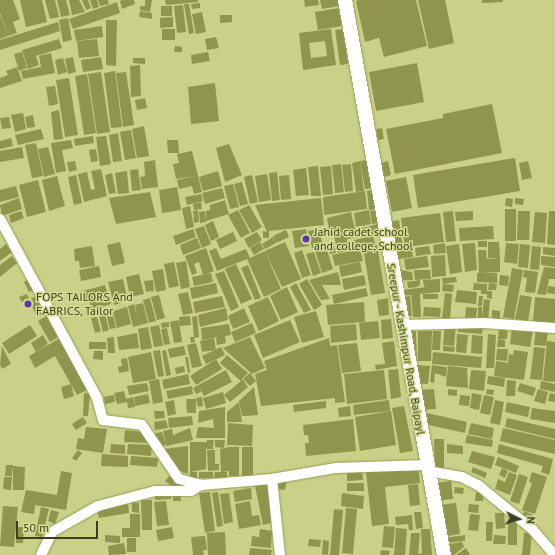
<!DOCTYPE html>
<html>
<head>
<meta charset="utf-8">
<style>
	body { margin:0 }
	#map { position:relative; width:555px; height:555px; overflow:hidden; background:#c9d087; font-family:"PT Sans",sans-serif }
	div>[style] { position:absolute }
	.building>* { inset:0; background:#8f954d }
	.roads { filter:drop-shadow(0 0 1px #989e56) drop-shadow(0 0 1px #989e56) }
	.street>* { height:10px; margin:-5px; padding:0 5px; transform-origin:5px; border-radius:5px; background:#fff }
	.secondary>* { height:14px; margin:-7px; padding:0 7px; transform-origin:7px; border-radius:7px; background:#fff }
	.dots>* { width:11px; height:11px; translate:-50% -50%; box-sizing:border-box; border:2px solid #d6dd93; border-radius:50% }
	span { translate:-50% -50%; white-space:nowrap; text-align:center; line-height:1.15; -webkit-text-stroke:3px #d6dd93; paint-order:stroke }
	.poi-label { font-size:12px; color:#3b3e20 }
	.left { translate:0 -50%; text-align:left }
	.street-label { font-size:12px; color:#3b3e20 }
	.north { position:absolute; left:499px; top:499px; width:40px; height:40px; -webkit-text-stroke:3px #d6dd93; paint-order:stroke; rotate:95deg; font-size:11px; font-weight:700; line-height:16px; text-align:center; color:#3b3e20 }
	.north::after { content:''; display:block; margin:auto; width:14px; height:18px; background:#3b3e20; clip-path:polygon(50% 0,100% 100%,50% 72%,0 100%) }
	.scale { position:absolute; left:16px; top:521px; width:82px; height:18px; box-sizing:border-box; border:2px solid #3b3e20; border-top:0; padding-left:5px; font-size:12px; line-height:14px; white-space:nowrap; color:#3b3e20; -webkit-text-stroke:3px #d6dd93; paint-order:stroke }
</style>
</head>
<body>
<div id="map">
	<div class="building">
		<div style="clip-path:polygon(0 0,13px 0,20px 19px,13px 22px,17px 33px,8px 36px,0 13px)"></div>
		<div style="clip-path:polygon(20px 0,42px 0,47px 22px,26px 27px)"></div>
		<div style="clip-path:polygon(45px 0,55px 0,59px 17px,50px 19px)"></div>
		<div style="clip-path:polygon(57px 0,66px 0,70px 15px,61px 17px)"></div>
		<div style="clip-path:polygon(69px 0,79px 0,85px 12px,72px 15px)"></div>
		<div style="clip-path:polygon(82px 0,88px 0,91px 8px,86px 10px)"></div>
		<div style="clip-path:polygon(90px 0,97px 0,99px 7px,93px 9px)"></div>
		<div style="clip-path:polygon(98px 0,108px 0,109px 4px,100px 6px)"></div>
		<div style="clip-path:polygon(122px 0,134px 0,135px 4px,122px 9px,120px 1px)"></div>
		<div style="clip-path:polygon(145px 0,152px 0,150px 12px,140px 10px,140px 6px,145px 6px)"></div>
		<div style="clip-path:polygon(165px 0,198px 0,198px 2px,166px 5px)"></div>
		<div style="clip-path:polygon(304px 0,318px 0,319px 5px,305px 7px)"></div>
		<div style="clip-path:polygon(320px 0,338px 0,339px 6px,322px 9px)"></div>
		<div style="clip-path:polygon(360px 0,416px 0,427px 46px,384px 57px,379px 38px,365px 42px,356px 1px)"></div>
		<div style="clip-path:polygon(418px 0,445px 0,454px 43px,429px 49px)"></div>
		<div style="clip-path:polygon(482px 0,503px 0,503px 2px,482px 3px)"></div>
		<div style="clip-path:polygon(117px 2px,120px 13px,73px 29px,69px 19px)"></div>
		<div style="clip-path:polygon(200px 3px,200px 8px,192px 9px,191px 4px)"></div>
		<div style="clip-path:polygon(184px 4px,189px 4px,194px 33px,189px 34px)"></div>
		<div style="clip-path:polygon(183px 5px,186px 32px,177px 33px,174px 6px)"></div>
		<div style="clip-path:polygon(161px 6px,172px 6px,172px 16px,161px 16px)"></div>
		<div style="clip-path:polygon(339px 8px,342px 26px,318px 30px,315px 12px)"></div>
		<div style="clip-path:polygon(140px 11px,152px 13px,152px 19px,139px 17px)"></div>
		<div style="clip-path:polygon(202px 12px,206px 32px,196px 34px,192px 14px)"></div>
		<div style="clip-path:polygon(0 15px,8px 36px,0 39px)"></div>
		<div style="clip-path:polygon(220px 15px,232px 15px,232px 22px,220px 23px)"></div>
		<div style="clip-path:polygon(173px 17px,173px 27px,160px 28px,160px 18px)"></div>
		<div style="clip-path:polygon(68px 18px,72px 40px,63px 42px,59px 20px)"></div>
		<div style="clip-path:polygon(106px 20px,117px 20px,116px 66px,106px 65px)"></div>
		<div style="clip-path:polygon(58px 22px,60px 31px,0 50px,0 40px)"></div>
		<div style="clip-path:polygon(102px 26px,103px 37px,76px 41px,74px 30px)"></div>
		<div style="clip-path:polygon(162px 29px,175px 29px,175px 40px,162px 40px)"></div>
		<div style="clip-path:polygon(evenodd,331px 29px,336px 65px,303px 70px,299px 33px,331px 29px,325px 41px,327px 56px,311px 58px,309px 43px,325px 41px)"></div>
		<div style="clip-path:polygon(343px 29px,348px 64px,340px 65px,335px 30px)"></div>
		<div style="clip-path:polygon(216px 37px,219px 48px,207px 50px,205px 39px)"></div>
		<div style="clip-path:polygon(59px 39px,62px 48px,36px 56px,39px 65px,28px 69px,22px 50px)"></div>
		<div style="clip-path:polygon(97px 39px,99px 56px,79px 58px,77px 41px)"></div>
		<div style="clip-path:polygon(175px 46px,182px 47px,182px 52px,174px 52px)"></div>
		<div style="clip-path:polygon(22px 52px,27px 68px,19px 71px,14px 54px)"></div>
		<div style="clip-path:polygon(208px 52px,210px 61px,192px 64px,191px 55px)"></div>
		<div style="clip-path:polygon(51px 53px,55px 73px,23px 79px,21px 71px,41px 67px,39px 56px)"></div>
		<div style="clip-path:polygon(73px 57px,76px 72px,68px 74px,65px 59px)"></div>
		<div style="clip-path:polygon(101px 57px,103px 69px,83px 72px,81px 60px)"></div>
		<div style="clip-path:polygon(63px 58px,67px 72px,58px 75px,55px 60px)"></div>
		<div style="clip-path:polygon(133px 58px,145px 58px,145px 64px,133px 63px)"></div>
		<div style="clip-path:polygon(417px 63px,424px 102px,376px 111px,369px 72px)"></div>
		<div style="clip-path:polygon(140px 65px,141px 96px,131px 97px,130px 66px)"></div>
		<div style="clip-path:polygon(17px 67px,22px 81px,0 88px,0 78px,8px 75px,6px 71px)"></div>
		<div style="clip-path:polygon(115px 71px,122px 127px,111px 128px,104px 73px)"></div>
		<div style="clip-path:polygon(101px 72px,110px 132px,97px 134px,88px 74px)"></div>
		<div style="clip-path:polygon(126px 72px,134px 125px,123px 127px,116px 73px)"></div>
		<div style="clip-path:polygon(87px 74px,96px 133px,84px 135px,75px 76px)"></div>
		<div style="clip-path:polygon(69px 78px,78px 135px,65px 137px,56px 80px)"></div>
		<div style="clip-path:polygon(215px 83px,219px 121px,191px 124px,188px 87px)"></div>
		<div style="clip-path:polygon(55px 86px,58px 104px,49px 106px,46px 87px)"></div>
		<div style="clip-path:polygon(145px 98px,147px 108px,137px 110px,135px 100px)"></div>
		<div style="clip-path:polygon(492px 104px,502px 153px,395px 174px,386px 129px,443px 118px,443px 114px)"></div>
		<div style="clip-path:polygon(59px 110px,63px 139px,54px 140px,51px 112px)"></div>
		<div style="clip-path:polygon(23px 113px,26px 129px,15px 132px,11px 115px)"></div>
		<div style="clip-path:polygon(33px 115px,35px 127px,27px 128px,25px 117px)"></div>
		<div style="clip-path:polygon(9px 117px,11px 128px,2px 129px,0 118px)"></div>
		<div style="clip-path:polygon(144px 126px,149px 156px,137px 158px,132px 129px)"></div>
		<div style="clip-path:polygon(382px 128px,384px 139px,378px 140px,376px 129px)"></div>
		<div style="clip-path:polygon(41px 129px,44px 139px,18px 145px,15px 135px)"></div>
		<div style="clip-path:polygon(131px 130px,136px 158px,125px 160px,120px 132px)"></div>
		<div style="clip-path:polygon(118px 133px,122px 161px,113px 162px,109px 135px)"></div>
		<div style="clip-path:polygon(93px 136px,94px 143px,75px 146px,74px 139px)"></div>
		<div style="clip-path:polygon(106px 136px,111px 164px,100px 166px,96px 137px)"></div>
		<div style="clip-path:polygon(11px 138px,13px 146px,0 149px,0 141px)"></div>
		<div style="clip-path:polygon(71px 140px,73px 148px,62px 150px,66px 171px,56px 173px,51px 143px)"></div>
		<div style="clip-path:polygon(167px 140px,178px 140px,179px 153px,168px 153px)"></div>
		<div style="clip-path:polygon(36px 143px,43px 176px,32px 178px,25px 145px)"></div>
		<div style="clip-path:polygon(229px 144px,242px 175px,225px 182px,216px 148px)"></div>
		<div style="clip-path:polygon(22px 147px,24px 158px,0 162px,0 151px)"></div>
		<div style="clip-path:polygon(48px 147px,55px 174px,44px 177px,38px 149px)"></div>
		<div style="clip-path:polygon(96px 149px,98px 161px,91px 162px,89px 150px)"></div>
		<div style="clip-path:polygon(192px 151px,202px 192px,194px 194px,192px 186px,179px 189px,177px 180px,195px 176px,176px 179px,173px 164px,179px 163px,177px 154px)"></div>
		<div style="clip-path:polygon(515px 158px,520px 191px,418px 208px,413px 175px)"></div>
		<div style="clip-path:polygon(155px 160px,158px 187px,142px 189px,140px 177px,145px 176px,144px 162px)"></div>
		<div style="clip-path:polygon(368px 160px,373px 188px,365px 189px,360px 161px)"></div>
		<div style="clip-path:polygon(75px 161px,77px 170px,69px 172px,67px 162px)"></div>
		<div style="clip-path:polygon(360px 161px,364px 191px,356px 192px,352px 163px)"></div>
		<div style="clip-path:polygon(388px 161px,391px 175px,384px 177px,381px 163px)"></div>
		<div style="clip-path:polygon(528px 161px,532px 178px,522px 180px,519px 163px)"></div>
		<div style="clip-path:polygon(341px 164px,344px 192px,335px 193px,332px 165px)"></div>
		<div style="clip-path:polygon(351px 164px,353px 191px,345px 192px,342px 165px)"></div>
		<div style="clip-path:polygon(318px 166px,321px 196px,311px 196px,308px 167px)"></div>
		<div style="clip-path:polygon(331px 166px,333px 194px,323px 195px,320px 167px)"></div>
		<div style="clip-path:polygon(306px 168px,309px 195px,296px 196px,293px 170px)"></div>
		<div style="clip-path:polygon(101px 169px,107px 196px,84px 202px,78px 174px,87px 172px,91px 190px,95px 189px,91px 171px)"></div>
		<div style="clip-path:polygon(138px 169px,141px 190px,132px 191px,130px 170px)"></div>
		<div style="clip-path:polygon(127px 171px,129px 193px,118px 194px,115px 173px)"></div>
		<div style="clip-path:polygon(218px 171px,222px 186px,203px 191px,199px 177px)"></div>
		<div style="clip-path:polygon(277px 172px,280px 200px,272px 201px,269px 173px)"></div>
		<div style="clip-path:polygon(112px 173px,116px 193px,109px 194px,105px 175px)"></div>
		<div style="clip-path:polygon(267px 174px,271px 200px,259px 202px,255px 176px)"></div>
		<div style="clip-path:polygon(76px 175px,82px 203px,74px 205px,68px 177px)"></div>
		<div style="clip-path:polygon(252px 175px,258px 202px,250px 204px,244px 177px)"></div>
		<div style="clip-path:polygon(289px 175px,291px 199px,281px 200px,279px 176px)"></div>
		<div style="clip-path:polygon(57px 176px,65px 206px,49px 211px,42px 180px)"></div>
		<div style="clip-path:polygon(406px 177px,412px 208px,392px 212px,386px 181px)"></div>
		<div style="clip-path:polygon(38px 180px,46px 212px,27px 217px,19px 185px)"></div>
		<div style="clip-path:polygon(242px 182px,248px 204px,240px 206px,234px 184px)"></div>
		<div style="clip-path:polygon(233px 184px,239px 207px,230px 209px,224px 186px)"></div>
		<div style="clip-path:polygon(16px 186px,19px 197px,0 202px,0 190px)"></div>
		<div style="clip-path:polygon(177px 187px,181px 210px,162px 213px,159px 190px)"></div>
		<div style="clip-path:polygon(222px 188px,225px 198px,205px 204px,202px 193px)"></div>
		<div style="clip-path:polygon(374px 190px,376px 209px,369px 210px,367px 191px)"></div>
		<div style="clip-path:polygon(365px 191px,367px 209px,324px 215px,323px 197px)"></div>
		<div style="clip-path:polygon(150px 192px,156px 217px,116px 224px,109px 198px)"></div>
		<div style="clip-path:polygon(201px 194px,203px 201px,187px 205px,185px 197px)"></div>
		<div style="clip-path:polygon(19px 198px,22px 209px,2px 216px,0 205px)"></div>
		<div style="clip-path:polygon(321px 198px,324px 225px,269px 231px,269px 238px,263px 238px,263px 231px,267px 232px,255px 205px)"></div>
		<div style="clip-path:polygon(506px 198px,513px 199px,512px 207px,505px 206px)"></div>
		<div style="clip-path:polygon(515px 198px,524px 199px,523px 205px,515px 204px)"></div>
		<div style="clip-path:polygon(225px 200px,229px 214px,206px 221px,206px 211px,210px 210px,210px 205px)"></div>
		<div style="clip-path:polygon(201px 202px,202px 209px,194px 210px,193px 204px)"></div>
		<div style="clip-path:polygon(249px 205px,262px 227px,252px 233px,239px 210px)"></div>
		<div style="clip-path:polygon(190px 206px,194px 227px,186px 229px,182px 208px)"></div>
		<div style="clip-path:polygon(505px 209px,516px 209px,516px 241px,505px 241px)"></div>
		<div style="clip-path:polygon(198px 210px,199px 222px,194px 223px,193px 211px)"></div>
		<div style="clip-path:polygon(238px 210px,250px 233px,241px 238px,228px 215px)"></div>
		<div style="clip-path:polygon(369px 210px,371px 224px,356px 227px,354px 213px)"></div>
		<div style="clip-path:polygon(376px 210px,378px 223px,372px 224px,370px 211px)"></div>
		<div style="clip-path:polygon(21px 211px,24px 218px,11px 223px,9px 215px)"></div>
		<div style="clip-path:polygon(205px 211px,206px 222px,200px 223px,199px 212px)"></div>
		<div style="clip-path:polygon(453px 211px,456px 241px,446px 242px,443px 212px)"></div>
		<div style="clip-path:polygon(473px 211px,473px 220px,456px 221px,455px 212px)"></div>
		<div style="clip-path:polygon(518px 211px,530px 211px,529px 240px,517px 240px)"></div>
		<div style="clip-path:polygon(549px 211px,555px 211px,555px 245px,547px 244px)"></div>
		<div style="clip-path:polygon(351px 212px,355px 230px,330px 235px,327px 218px)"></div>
		<div style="clip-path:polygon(535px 212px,547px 213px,545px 243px,532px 242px)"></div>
		<div style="clip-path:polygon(440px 213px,444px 242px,405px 247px,401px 218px)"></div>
		<div style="clip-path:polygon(399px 220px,403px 247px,393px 249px,389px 222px)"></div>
		<div style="clip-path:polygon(213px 221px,219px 237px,211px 241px,205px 225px)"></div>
		<div style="clip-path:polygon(378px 224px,380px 233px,360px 238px,358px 229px)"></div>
		<div style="clip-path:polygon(204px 226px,211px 244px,202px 248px,195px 229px)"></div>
		<div style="clip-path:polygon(493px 226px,494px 239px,460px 241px,459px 228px)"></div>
		<div style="clip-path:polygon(193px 229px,196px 237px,176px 245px,173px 236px)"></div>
		<div style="clip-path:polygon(306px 229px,309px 246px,295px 248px,292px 231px)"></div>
		<div style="clip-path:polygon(319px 229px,323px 246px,312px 248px,308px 231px)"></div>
		<div style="clip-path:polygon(286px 230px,289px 237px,276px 243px,273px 236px)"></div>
		<div style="clip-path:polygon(356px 231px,358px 237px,347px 239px,349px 250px,338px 253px,334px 236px)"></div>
		<div style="clip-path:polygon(233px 232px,237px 241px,220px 249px,216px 240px)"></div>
		<div style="clip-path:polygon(257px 232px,262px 240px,249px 248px,244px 239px)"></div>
		<div style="clip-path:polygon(373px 236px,375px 244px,352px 249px,350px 241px)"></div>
		<div style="clip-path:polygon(273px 237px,276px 243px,265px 249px,262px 244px)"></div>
		<div style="clip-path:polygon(197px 238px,201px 248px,183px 255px,180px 245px)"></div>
		<div style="clip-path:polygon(478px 241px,487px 241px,487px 247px,478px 247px)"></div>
		<div style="clip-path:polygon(120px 242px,125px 263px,112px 266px,107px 245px)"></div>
		<div style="clip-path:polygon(260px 242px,264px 249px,254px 255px,250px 248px)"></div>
		<div style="clip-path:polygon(285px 242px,301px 279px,282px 287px,265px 251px)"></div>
		<div style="clip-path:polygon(488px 242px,499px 242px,500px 258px,488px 258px)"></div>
		<div style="clip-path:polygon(333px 243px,336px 253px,330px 254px,328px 244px)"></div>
		<div style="clip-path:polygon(445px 243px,446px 253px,434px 254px,433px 245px)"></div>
		<div style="clip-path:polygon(475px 243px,477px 270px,465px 272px,462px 244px)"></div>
		<div style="clip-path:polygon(506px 243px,519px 244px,517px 264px,504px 262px)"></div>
		<div style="clip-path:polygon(6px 244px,12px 252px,0 261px,0 249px)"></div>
		<div style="clip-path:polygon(459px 244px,462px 272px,450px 274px,446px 246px)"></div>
		<div style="clip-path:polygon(520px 244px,530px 245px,528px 268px,518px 267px)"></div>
		<div style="clip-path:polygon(377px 245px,385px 293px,371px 295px,363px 248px)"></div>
		<div style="clip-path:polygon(92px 246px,95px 266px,80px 268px,79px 261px,75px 261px,74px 249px)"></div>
		<div style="clip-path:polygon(429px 246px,431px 254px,416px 256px,415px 248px)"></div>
		<div style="clip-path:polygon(532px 246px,541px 247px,539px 270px,530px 269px)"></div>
		<div style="clip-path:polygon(326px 247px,333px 269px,322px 273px,315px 250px)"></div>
		<div style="clip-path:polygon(543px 247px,555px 248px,555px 256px,543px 254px)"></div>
		<div style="clip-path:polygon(206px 248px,214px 271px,203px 275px,199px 262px,194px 264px,197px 273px,192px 275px,185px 256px)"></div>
		<div style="clip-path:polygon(216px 248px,221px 259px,246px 249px,250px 258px,265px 251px,281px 289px,264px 297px,247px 259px,217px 271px,209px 251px)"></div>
		<div style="clip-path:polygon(360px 249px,363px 261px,335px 266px,332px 255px)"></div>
		<div style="clip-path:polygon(412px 249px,413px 257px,398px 259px,396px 251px)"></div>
		<div style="clip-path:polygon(302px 250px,311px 275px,302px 278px,294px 253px)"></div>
		<div style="clip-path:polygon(478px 250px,486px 250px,487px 259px,500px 258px,500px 272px,479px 273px)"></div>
		<div style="clip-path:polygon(314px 252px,321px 273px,313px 276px,306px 254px)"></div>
		<div style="clip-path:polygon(445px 255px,446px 276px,432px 277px,431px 256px)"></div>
		<div style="clip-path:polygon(12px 256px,17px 263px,0 277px,0 265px)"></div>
		<div style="clip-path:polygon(427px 256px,429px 267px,406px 270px,404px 259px)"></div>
		<div style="clip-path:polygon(541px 256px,555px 257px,555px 267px,541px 265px)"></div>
		<div style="clip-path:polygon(186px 261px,190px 287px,181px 289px,176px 263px)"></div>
		<div style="clip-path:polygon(174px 262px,179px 286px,169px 288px,164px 264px)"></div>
		<div style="clip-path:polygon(360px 262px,362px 272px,341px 277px,339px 266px)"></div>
		<div style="clip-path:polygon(236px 264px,252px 299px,241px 304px,225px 269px)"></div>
		<div style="clip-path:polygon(248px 265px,261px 298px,255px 300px,241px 268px)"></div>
		<div style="clip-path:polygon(99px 266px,101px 277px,81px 281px,79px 270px)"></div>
		<div style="clip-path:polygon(544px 267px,555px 268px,555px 279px,549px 279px,546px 295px,537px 294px)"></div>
		<div style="clip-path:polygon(512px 268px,523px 270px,514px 319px,503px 317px)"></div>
		<div style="clip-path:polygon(163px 269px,166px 290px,156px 292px,152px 271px)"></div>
		<div style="clip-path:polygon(399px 270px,412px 272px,413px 280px,397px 281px)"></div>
		<div style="clip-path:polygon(414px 270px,430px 270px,431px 279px,415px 280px)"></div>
		<div style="clip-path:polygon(524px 270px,538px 272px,535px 293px,525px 292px,527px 278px,523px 277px)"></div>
		<div style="clip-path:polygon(224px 271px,239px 307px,231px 311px,215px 274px)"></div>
		<div style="clip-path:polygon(338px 272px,341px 285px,322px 285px,330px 299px,321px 300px,309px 280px)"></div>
		<div style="clip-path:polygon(211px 273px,213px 282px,194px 286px,192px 277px)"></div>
		<div style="clip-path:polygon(477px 273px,497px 273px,497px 283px,477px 282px)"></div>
		<div style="clip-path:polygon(139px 274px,144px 294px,130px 297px,126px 277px)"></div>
		<div style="clip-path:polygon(364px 275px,366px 285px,344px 290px,342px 279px)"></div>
		<div style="clip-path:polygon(500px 275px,509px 276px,508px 286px,499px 285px)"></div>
		<div style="clip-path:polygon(456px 277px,457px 282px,443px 284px,442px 278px)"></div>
		<div style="clip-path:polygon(29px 279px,35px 290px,29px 292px,24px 282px)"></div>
		<div style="clip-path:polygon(123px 279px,128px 301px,114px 305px,108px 282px)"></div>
		<div style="clip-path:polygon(307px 279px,322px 305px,314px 310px,299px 284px)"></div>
		<div style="clip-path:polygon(440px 279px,440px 292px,420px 294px,421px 317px,413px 317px,411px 295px,402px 296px,401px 290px,428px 287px,424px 287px,423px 280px)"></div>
		<div style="clip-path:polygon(153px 280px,154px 291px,146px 292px,144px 281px)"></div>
		<div style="clip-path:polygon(420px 280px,420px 285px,417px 287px,408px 288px,407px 282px)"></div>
		<div style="clip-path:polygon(216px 283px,218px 293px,192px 299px,190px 288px)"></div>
		<div style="clip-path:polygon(296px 283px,311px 310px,304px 313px,290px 287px)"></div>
		<div style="clip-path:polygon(474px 283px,487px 284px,487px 291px,492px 291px,492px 299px,487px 298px,487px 294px,481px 294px,481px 290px,473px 290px)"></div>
		<div style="clip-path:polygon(489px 283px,497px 284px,496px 290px,488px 290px)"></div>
		<div style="clip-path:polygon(443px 284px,454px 285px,453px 292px,442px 291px)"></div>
		<div style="clip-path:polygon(105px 285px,111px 304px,92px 310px,89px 300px,82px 302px,79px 292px)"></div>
		<div style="clip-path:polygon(548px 286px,555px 287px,555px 294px,547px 293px)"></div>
		<div style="clip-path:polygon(287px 287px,298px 312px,281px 320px,270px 296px)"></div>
		<div style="clip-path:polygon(366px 288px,368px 296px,334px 304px,332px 295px)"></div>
		<div style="clip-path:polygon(457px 290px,477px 292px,476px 304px,455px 302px)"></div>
		<div style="clip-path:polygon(188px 292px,193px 313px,183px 315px,178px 294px)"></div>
		<div style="clip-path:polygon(445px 293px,452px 294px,450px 319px,442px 318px)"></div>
		<div style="clip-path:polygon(27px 294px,29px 299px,22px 302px,19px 297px)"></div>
		<div style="clip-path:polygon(423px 294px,438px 294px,438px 299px,423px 299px)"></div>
		<div style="clip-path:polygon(159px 295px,165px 318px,157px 320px,151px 297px)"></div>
		<div style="clip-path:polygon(520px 295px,532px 297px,528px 321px,515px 319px)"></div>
		<div style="clip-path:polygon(36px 296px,45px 314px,37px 317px,29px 300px)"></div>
		<div style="clip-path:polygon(222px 296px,225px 307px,195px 313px,193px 302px)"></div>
		<div style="clip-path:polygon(410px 296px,412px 316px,403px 317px,401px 297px)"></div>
		<div style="clip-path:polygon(479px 296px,483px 296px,482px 306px,478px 306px)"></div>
		<div style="clip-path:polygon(268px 297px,279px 321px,259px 331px,248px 306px)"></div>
		<div style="clip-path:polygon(535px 297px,555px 299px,555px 325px,533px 323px)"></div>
		<div style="clip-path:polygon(150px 298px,156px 321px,149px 323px,143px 300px)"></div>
		<div style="clip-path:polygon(388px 298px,389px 315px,379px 316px,377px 300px)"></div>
		<div style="clip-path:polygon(484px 299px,490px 300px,488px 321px,478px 320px,478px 307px,482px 307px,482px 317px)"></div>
		<div style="clip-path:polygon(364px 302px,365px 322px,328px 325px,326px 305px)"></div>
		<div style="clip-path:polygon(143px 303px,148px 323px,133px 327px,128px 306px,134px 304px,137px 317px,135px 305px)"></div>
		<div style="clip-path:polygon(127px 307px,131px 324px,117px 328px,113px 311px)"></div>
		<div style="clip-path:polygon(424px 307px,441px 308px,440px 317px,423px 316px)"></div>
		<div style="clip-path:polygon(466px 307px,477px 308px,476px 320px,465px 319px)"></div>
		<div style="clip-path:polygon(226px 308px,228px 320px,200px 327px,198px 315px)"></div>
		<div style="clip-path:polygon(244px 308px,250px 322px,233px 329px,228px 316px)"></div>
		<div style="clip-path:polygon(492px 310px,500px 311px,500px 319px,492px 318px)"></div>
		<div style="clip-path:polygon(112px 311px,116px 328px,110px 329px,106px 313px)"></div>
		<div style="clip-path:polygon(316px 311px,324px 337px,302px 343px,294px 317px)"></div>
		<div style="clip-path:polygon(105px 314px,109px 330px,103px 332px,99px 316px)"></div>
		<div style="clip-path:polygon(48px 315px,60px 336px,50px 342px,38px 321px)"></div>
		<div style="clip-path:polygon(190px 316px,191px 325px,180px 326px,179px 317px)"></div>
		<div style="clip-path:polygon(197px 316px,199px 337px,194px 338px,195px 342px,191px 343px,190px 337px,194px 337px,192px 317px)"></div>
		<div style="clip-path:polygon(97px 317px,101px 331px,95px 333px,91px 318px)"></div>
		<div style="clip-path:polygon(391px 319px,393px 338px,382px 339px,381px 320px)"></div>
		<div style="clip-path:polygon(179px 320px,182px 342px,174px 343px,170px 322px)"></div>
		<div style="clip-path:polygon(290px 320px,300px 342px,263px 358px,254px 335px)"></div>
		<div style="clip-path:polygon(378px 321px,380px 338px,361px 340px,359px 323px)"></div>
		<div style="clip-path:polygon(169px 322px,169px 327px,162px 328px,161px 323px)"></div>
		<div style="clip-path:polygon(252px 323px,256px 333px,235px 342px,231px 332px)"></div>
		<div style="clip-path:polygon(229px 324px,231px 335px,225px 336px,226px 343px,217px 345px,216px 338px,218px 337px,202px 340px,201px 328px)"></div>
		<div style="clip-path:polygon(356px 324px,357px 340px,331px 343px,330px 326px)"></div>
		<div style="clip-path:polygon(445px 324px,456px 325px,454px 346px,443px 345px)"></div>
		<div style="clip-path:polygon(458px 324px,483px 326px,482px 334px,458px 332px)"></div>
		<div style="clip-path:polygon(30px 325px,37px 336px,9px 354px,2px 343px)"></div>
		<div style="clip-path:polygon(159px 325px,163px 346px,154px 347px,150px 327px)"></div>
		<div style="clip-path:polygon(499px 325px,508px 325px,507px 339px,498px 339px)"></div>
		<div style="clip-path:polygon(148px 327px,152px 348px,141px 350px,138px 329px)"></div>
		<div style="clip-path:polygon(512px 327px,533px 330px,530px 347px,510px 344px)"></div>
		<div style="clip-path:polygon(167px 328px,170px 344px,164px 345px,161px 329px)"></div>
		<div style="clip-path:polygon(536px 329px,548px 331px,546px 346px,534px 345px)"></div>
		<div style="clip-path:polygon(409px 331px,416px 331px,417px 361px,409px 361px)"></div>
		<div style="clip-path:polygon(418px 331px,426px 331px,425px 345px,426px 331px,432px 331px,431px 361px,418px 361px)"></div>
		<div style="clip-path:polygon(433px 331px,441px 331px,440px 350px,432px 350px)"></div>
		<div style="clip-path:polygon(137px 333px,139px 348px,119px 350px,117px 337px)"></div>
		<div style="clip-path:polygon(457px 334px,468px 335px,466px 353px,456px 352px)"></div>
		<div style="clip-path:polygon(488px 334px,496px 335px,494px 368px,486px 368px)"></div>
		<div style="clip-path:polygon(43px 335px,48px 344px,36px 352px,31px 343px)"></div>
		<div style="clip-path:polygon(472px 335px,483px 336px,482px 354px,471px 353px)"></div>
		<div style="clip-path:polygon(62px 337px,91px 388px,77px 395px,55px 356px,35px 368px,29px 356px)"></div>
		<div style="clip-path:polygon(114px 337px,115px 353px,108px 353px,107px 338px)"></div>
		<div style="clip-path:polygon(250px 337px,265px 368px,252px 374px,223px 348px)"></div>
		<div style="clip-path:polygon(214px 338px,216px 350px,202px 352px,200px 341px)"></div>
		<div style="clip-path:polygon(329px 338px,330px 346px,337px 345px,345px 402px,335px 403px,335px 398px,261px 406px,255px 374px,267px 370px,264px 361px)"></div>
		<div style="clip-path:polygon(498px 339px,505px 340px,505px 347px,497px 347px)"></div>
		<div style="clip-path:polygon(394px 341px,397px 366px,376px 370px,375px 365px,385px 364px,382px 343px)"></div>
		<div style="clip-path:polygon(547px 341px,555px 342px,555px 382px,543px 381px)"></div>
		<div style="clip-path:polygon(89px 342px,106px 342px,106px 349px,89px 349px)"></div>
		<div style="clip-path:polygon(196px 343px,202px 366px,192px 368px,187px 345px)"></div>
		<div style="clip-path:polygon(357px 343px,361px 371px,342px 373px,338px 345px)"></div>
		<div style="clip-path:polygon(2px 346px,11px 364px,2px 369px,0 364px)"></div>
		<div style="clip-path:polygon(184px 346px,186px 355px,170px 358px,168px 349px)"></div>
		<div style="clip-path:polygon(443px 346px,455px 347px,454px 352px,443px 351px)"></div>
		<div style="clip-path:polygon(221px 347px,225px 355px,206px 364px,202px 356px)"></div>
		<div style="clip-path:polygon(534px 347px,545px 348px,542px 380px,530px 379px)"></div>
		<div style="clip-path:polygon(497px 349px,508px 349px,507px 361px,496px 360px)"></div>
		<div style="clip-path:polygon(160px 350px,164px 376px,158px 377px,153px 351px)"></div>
		<div style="clip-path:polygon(166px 350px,171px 375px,166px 376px,162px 351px)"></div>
		<div style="clip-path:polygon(514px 350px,528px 352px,524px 380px,494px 376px,496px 361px,508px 363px,509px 354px,513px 355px)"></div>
		<div style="clip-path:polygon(94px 351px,103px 351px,103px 360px,93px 359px)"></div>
		<div style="clip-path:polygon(151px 352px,156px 379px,133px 383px,128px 357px)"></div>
		<div style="clip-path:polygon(433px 352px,482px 357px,481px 368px,432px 364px)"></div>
		<div style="clip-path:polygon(227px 355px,248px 373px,242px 379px,248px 387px,230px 402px,224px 395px,241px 381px,220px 363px)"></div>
		<div style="clip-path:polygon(185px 357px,188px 357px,190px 372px,188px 373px)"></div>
		<div style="clip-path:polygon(127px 358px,129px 371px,119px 373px,118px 367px,122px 366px,121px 359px)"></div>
		<div style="clip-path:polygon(216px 359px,222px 369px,196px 385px,190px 376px)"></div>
		<div style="clip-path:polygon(417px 365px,430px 366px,428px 384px,415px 383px)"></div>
		<div style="clip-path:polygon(432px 365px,447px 367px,446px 377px,435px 373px,434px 383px,430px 382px)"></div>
		<div style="clip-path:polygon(184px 366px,185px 372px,176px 374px,175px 368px)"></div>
		<div style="clip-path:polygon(448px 366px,467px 368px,468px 388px,446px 386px)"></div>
		<div style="clip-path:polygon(398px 369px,401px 397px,391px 399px,388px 370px)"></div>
		<div style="clip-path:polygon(226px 370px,232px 382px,204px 396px,199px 387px,201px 392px,196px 394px,193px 388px)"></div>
		<div style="clip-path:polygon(384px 370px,387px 399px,347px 404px,344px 374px)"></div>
		<div style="clip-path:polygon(471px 370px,486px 371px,484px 391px,469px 389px)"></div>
		<div style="clip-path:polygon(250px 373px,256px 381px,250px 386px,243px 379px)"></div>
		<div style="clip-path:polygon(188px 374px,190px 384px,164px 389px,162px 380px)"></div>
		<div style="clip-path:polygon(488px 376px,505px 378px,504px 387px,487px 384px)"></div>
		<div style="clip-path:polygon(159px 379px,163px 402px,153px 404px,149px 381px)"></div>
		<div style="clip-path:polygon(507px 380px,516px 381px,515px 396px,506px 396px)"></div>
		<div style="clip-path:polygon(541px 381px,555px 384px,555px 392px,540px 389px)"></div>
		<div style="clip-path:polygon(147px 383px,149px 391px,129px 395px,127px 386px)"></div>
		<div style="clip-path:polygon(520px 383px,536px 388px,533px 396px,517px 391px)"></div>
		<div style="clip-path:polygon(71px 384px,74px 396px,64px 399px,61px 387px)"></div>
		<div style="clip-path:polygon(192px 386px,193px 394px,168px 399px,166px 391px)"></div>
		<div style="clip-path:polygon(254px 387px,258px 415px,242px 416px,239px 401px)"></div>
		<div style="clip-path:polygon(434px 389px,436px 409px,419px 410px,417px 390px)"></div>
		<div style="clip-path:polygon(448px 389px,457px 390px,457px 396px,448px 395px)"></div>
		<div style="clip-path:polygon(487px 389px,494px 390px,493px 395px,486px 394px)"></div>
		<div style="clip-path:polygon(538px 389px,548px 392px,545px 404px,534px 401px)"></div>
		<div style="clip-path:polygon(124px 391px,126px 399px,133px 397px,135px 407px,128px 408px,127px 402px,117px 404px,114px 393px)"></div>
		<div style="clip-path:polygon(223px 392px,226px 403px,206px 409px,203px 398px)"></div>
		<div style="clip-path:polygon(84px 393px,90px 394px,88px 416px,83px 416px)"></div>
		<div style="clip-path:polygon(472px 393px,482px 395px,479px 410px,470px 408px)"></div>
		<div style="clip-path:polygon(550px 393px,555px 394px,555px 402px,548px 401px)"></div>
		<div style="clip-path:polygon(148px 394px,150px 403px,135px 406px,134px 397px)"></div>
		<div style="clip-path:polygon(114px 395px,115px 402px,105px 404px,104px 397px)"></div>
		<div style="clip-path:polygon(460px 395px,470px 396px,469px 406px,459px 405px)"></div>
		<div style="clip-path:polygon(484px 395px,494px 397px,490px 415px,480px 413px)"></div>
		<div style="clip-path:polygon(202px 397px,203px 406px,198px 407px,196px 398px)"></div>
		<div style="clip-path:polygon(186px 399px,196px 399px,196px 413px,187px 413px)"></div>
		<div style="clip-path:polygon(174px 400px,176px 414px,168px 416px,165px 402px)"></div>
		<div style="clip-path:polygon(389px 400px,390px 411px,354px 415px,353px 405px)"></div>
		<div style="clip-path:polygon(495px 400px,504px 402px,500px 425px,490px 423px)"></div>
		<div style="clip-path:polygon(326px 401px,326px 408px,294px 412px,293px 405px)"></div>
		<div style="clip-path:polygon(239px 402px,242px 422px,227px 422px,227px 412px)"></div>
		<div style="clip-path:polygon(507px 402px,530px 407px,528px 417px,505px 412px)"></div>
		<div style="clip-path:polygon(350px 406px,351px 416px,339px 417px,338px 408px)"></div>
		<div style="clip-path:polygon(404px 406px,413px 451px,400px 453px,392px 408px)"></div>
		<div style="clip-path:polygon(225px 407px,225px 438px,196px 438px,198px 427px,214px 428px,213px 419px,198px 423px,199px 411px)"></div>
		<div style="clip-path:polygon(532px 408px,555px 411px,555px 423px,530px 419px)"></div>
		<div style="clip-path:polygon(154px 411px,164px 411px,165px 418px,155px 419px)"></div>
		<div style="clip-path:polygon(391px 411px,396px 445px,360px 451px,355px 417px)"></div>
		<div style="clip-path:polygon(427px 413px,467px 422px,465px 433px,424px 424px)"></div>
		<div style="clip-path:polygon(192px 416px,193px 425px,169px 428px,168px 418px)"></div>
		<div style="clip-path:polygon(83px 417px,87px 423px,76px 430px,72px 424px)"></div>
		<div style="clip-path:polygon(507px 418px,555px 429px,555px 439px,505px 427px)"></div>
		<div style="clip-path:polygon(353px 419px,356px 451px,306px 456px,305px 443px,309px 443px,308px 435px,304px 435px,303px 425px)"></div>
		<div style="clip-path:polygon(166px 420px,168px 428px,155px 430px,154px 422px)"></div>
		<div style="clip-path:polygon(228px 423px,253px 425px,252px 446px,227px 445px)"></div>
		<div style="clip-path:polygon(471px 423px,494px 428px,492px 439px,468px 434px)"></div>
		<div style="clip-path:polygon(86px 427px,107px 429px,103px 453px,76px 449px,78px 438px,84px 439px)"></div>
		<div style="clip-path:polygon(190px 428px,193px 440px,166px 446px,163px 431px,172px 429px,173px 435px)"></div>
		<div style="clip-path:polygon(503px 428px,555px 440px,555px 454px,500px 441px)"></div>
		<div style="clip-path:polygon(125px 430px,143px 432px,148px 443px,124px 442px)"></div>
		<div style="clip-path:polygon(162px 432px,166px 445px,157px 447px,153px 434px)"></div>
		<div style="clip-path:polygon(467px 435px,493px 440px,492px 447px,465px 443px)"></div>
		<div style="clip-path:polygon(434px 439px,444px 439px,444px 468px,435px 468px)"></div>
		<div style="clip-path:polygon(207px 440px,214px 440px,213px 449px,206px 449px,206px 469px,190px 472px,190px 442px,207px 442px,207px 446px)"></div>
		<div style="clip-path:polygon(215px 440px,225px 440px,224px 448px,215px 447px)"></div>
		<div style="clip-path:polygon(111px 444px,125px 445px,125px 454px,110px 453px)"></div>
		<div style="clip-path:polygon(128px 444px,152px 445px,151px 456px,127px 454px)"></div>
		<div style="clip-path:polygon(447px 444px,463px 446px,463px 454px,447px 453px)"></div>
		<div style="clip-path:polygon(499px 444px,553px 459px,549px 475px,541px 472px,543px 466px,497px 453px)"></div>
		<div style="clip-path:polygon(188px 446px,188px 474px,177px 470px,164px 449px)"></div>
		<div style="clip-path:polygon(229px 447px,239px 447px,239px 476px,229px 476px,229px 471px,221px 472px,220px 449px)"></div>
		<div style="clip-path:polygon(242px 447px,253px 447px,253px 477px,242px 477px)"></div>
		<div style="clip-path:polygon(78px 450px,82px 453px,76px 461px,72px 458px)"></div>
		<div style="clip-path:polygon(207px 450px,215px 450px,215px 464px,219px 464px,219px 470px,208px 471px)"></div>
		<div style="clip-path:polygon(472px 451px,495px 457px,491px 469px,468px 462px)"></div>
		<div style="clip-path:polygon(102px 454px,128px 456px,128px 467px,101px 466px)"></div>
		<div style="clip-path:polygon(131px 456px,158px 458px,157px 467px,130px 465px)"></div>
		<div style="clip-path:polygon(498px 457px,519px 466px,516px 473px,495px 465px)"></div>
		<div style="clip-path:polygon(6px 465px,13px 465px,12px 476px,5px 476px)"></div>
		<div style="clip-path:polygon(13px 466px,25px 467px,24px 490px,13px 490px)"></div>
		<div style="clip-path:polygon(418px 466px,420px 483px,385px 487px,389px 524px,372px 526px,366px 472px)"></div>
		<div style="clip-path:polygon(473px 467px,487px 473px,485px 478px,471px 472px)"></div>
		<div style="clip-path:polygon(502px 468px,508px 471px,505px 478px,499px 475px)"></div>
		<div style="clip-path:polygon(61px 471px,72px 473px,66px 510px,35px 505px,34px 514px,21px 512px,26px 490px,57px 495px)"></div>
		<div style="clip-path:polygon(362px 471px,363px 480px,347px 481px,347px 472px)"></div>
		<div style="clip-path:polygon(190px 472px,197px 472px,197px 479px,189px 479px)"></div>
		<div style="clip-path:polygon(199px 472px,213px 472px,213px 478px,199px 478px)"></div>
		<div style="clip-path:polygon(215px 472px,227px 472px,227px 479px,214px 478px)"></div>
		<div style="clip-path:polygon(509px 472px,517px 475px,510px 495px,495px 489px,498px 479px,505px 482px)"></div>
		<div style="clip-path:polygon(532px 472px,547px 477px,535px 514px,522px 510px,532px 483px,529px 482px)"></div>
		<div style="clip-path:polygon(519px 474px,528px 477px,519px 504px,510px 501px)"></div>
		<div style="clip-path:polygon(169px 476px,180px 485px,176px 490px,165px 481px)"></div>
		<div style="clip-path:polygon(4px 477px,12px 477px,11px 490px,3px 489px)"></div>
		<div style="clip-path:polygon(279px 479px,287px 480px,285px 490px,277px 489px)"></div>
		<div style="clip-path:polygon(451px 481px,453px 499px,437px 501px,435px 483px)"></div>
		<div style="clip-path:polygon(267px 483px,276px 522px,263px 525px,255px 486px)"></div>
		<div style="clip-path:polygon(347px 483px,364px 483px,364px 491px,347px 491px)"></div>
		<div style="clip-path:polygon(418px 484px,420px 505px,410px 506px,408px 485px)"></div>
		<div style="clip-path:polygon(455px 487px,464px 488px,463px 494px,454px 493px)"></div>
		<div style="clip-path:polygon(251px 488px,252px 499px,235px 502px,233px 491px)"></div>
		<div style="clip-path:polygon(210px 492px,215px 531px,205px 533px,199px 493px)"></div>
		<div style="clip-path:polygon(218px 492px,223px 526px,217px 527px,212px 493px)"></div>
		<div style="clip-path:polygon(476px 492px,484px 493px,483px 501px,475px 501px)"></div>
		<div style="clip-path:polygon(171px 493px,171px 499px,155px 500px,155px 494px)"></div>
		<div style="clip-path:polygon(173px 493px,181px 493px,181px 501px,173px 501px)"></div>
		<div style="clip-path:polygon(229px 493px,233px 522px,224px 524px,220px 494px)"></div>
		<div style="clip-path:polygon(342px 493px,364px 496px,363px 509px,341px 506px)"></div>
		<div style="clip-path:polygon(141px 500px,152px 500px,152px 530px,142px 530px)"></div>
		<div style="clip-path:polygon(166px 501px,169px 525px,157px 526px,154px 502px)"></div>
		<div style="clip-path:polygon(250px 501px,252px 516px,259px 515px,261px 525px,239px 529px,235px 504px)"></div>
		<div style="clip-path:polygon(132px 502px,139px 503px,139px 513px,132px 512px)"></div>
		<div style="clip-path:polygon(456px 503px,460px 534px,442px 537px,438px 505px)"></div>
		<div style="clip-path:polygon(128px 504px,129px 513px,99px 518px,97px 509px)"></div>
		<div style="clip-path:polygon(469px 504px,479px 505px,478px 513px,468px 512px)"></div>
		<div style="clip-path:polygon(3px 506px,18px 507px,14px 547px,0 546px)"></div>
		<div style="clip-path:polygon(41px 507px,49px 509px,42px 537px,35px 536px)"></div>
		<div style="clip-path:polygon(346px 508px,357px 509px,353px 554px,342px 553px)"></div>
		<div style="clip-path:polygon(334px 509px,343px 510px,339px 555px,330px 555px)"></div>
		<div style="clip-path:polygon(51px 510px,59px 512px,55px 524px,48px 521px)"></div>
		<div style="clip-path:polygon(524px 511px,533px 515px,531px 521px,522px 517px)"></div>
		<div style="clip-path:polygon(414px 512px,421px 512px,423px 528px,416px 529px)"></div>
		<div style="clip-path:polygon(495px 513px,504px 513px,505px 528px,496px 529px)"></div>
		<div style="clip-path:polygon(130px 514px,140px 514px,140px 537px,122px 537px,122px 528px,130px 528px)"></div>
		<div style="clip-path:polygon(470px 514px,480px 515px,478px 531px,468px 530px)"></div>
		<div style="clip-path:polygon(412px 515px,413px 530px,409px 530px,408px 524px,396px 525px,395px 517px)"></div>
		<div style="clip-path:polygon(486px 522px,493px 522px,492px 541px,486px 541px)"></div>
		<div style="clip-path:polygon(508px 522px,517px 522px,517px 545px,508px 545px)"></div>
		<div style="clip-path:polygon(384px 526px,395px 527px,393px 548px,382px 547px)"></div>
		<div style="clip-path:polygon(17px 527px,24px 527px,23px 543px,16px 543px)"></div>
		<div style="clip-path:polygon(172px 527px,174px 538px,158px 541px,156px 530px)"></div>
		<div style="clip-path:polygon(396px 528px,407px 529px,405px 555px,394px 555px)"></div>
		<div style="clip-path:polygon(260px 529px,272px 531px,271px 548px,251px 546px,252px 536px,259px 537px)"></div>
		<div style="clip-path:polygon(421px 529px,430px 529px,432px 555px,409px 555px,411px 533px,420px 533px,418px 554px,422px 553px)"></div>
		<div style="clip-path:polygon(225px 532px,226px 555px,208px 555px,207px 533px)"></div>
		<div style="clip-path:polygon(524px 533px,532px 533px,530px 555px,522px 555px)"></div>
		<div style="clip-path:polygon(105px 535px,120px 536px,120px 543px,105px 542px)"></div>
		<div style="clip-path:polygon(465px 535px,465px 541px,445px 543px,444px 538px)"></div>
		<div style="clip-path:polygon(494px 535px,506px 536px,505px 544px,493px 544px)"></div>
		<div style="clip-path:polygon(205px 536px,207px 550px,203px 550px,204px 555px,193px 555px,191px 537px)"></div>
		<div style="clip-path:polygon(127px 538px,136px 538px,136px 552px,127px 552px)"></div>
		<div style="clip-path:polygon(309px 539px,321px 540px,320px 547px,308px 546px)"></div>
		<div style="clip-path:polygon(323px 540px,329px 541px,328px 555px,322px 554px)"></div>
		<div style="clip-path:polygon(462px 542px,464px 547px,454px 555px,446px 555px,443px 545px)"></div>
		<div style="clip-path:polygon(124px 543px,126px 554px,109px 555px,108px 546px)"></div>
		<div style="clip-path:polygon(250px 548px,272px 550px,271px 555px,249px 555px)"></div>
		<div style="clip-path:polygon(466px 548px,470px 555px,456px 555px)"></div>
		<div style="clip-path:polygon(381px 550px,390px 551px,389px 555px,380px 555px)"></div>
	</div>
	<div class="roads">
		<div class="street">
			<div style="left:0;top:219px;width:204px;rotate:61.5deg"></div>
			<div style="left:97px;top:398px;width:23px;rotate:75deg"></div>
			<div style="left:103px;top:420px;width:39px;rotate:7deg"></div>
			<div style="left:142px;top:425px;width:65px;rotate:55.6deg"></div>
			<div style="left:179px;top:479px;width:23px;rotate:15deg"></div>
			<div style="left:201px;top:485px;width:71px;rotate:-4.8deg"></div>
			<div style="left:272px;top:479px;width:65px;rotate:-9.8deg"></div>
			<div style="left:336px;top:468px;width:91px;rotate:-1.9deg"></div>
			<div style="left:402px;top:325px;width:82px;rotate:-1.4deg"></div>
			<div style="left:484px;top:323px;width:71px;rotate:4deg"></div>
			<div style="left:428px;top:471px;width:35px;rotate:10deg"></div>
			<div style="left:462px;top:477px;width:18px;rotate:27deg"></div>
			<div style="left:478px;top:485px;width:71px;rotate:39.3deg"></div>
			<div style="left:533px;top:530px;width:33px;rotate:49deg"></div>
			<div style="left:272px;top:479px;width:76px;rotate:84deg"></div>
			<div style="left:41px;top:555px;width:25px;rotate:-64deg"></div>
			<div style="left:52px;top:532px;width:53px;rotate:-29.5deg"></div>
			<div style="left:98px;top:506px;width:59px;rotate:-14.7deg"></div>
			<div style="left:155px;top:491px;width:36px"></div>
			<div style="left:191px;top:491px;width:12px;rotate:-31deg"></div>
		</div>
		<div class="secondary">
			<div style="left:345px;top:0;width:564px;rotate:79.89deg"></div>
		</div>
	</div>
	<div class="dots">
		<div style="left:306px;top:239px;background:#5e35ad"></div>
		<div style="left:28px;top:304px;background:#5e35ad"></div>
	</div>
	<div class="poi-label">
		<span class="left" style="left:314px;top:239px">Jahid cadet school<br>and college, School</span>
		<span class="left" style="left:36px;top:304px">FOPS TAILORS And<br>FABRICS, Tailor</span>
	</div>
	<div class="street-label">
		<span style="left:406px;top:349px;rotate:80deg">Sreepur - Kashimpur Road, Baipayl</span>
	</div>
	<div class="north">N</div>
	<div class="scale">50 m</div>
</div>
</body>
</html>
